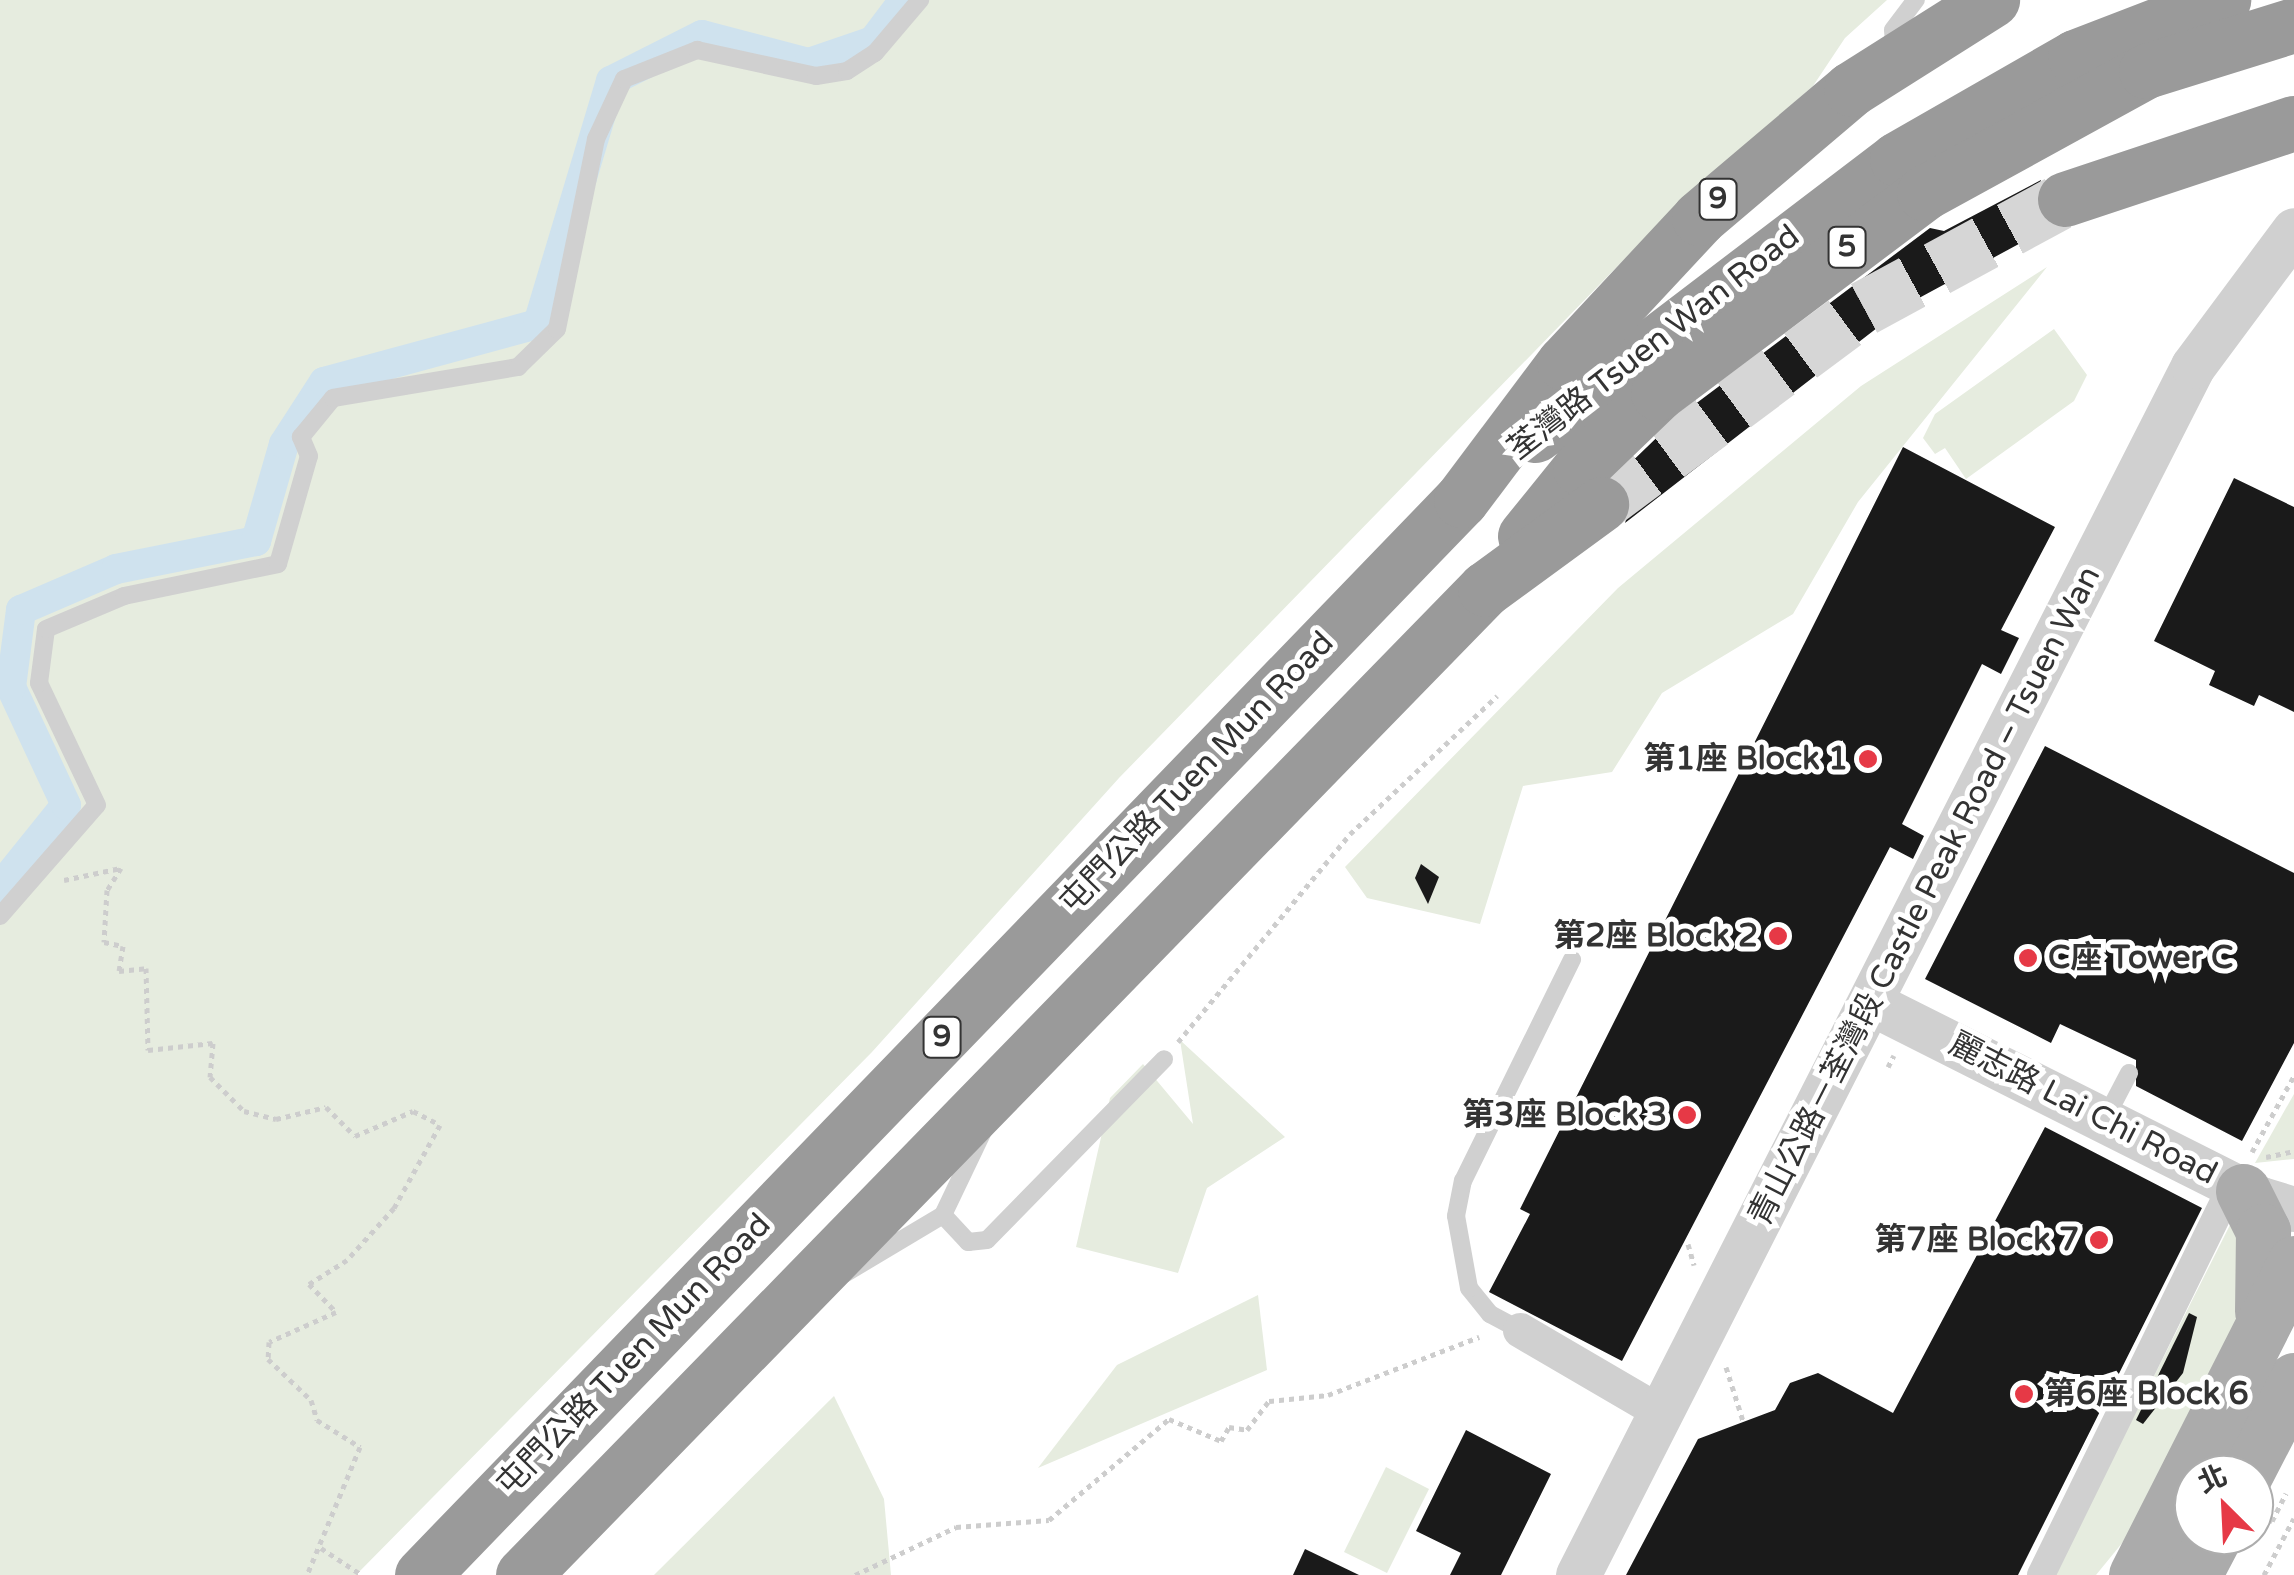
<!DOCTYPE html>
<html>
<head>
<meta charset="utf-8">
<style>
	body { margin:0 }
	#map { position:relative; width:2294px; height:1575px; overflow:hidden; background:#fff; font-family:"Varela Round","Noto Sans TC",sans-serif }
	div>[style] { position:absolute }
	.green>* { inset:0; background:#e6ecdf }
	.canal>* { height:30px; margin:-15px; padding:0 15px; transform-origin:15px; border-radius:15px; background:#cfe2ee }
	.building>* { inset:0; background:#1a1a1a }
	.motorway-tunnel>* { height:55px; margin-top:-27.5px; transform-origin:0; background:repeating-linear-gradient(90deg,#d6d6d6 0 55px,transparent 0 83px) }
	.path>* { height:5px; margin-top:-2.5px; transform-origin:0; background:repeating-linear-gradient(90deg,#cdcdcd 0 5px,transparent 0 10px) }
	.service>* { height:18px; margin:-9px; padding:0 9px; transform-origin:9px; border-radius:9px; background:#d0d0d0 }
	.pedestrian>* { height:28px; margin:-14px; padding:0 14px; transform-origin:14px; border-radius:14px; background:#d0d0d0 }
	.minor>* { height:35px; margin:-17.5px; padding:0 17.5px; transform-origin:17.5px; border-radius:17.5px; background:#d0d0d0 }
	.tertiary>* { height:45px; margin:-22.5px; padding:0 22.5px; transform-origin:22.5px; border-radius:22.5px; background:#d0d0d0 }
	.primary>* { height:55px; margin:-27.5px; padding:0 27.5px; transform-origin:27.5px; border-radius:27.5px; background:#ababab }
	.motorway>* { height:55px; margin:-27.5px; padding:0 27.5px; transform-origin:27.5px; border-radius:27.5px; background:#9a9a9a }
	.dots>* { width:28px; height:28px; translate:-50% -50%; box-sizing:border-box; border:5px solid #fff; border-radius:50% }
	span { translate:-50% -50%; white-space:nowrap; text-align:center; line-height:1.15; -webkit-text-stroke:10px #fff; paint-order:stroke }
	.shield-label span { padding:2px 8px; background:#fff; border:2px solid; border-radius:8px; -webkit-text-stroke-width:0 }
	.shield-label { font-size:30px; color:#333; font-weight:700 }
	.street-label { font-size:32px; color:#333 }
	.poi-label { font-size:32px; color:#333; font-weight:700 }
	.right { translate:-100% -50%; text-align:right }
	.left { translate:0 -50%; text-align:left }
	.north { position:absolute; left:2174px; top:1455px; width:100px; height:100px; box-sizing:border-box; background:#fff; border:2px solid #adadad; border-radius:50%; rotate:336deg; font-size:28px; font-weight:700; line-height:40px; text-align:center; color:#333 }
	.north::after { content:''; display:block; margin:auto; width:35px; height:45px; background:#e63946; clip-path:polygon(50% 0,100% 100%,50% 72%,0 100%) }
</style>
</head>
<body>
<div id="map">
	<div class="green">
		<div style="clip-path:polygon(0 0,1887px 0,1845px 38px,1813px 86px,1679px 203px,1119px 778px,872px 1052px,356px 1575px,0 1575px)"></div>
		<div style="clip-path:polygon(2047px 267px,1858px 502px,1793px 614px,1662px 693px,1612px 772px,1523px 786px,1480px 924px,1367px 898px,1345px 867px,1618px 588px,1861px 386px)"></div>
		<div style="clip-path:polygon(2054px 329px,2087px 375px,2074px 401px,1966px 479px,1945px 448px,1935px 454px,1923px 438px,1935px 414px)"></div>
		<div style="clip-path:polygon(1180px 1040px,1285px 1137px,1207px 1188px,1178px 1273px,1076px 1247px,1110px 1098px,1143px 1064px,1193px 1124px)"></div>
		<div style="clip-path:polygon(2294px 1094px,2294px 1159px,2255px 1163px)"></div>
		<div style="clip-path:polygon(2236px 1213px,2253px 1283px,2154px 1504px,2096px 1575px,2054px 1575px)"></div>
		<div style="clip-path:polygon(1258px 1295px,1267px 1370px,1038px 1468px,1117px 1365px)"></div>
		<div style="clip-path:polygon(834px 1396px,884px 1499px,891px 1575px,654px 1575px)"></div>
		<div style="clip-path:polygon(1386px 1467px,1429px 1489px,1387px 1573px,1344px 1552px)"></div>
	</div>
	<div class="canal">
		<div style="left:0;top:887px;width:105px;rotate:-51.2deg"></div>
		<div style="left:66px;top:805px;width:130px;rotate:-115deg"></div>
		<div style="left:11px;top:687px;width:78px;rotate:-82.6deg"></div>
		<div style="left:21px;top:610px;width:103px;rotate:-23.3deg"></div>
		<div style="left:116px;top:569px;width:143px;rotate:-11.3deg"></div>
		<div style="left:256px;top:541px;width:101px;rotate:-73.9deg"></div>
		<div style="left:284px;top:444px;width:74px;rotate:-57.2deg"></div>
		<div style="left:324px;top:382px;width:222px;rotate:-15.2deg"></div>
		<div style="left:538px;top:324px;width:254px;rotate:-73.3deg"></div>
		<div style="left:611px;top:81px;width:102px;rotate:-26.8deg"></div>
		<div style="left:702px;top:35px;width:111px;rotate:14.7deg"></div>
		<div style="left:809px;top:63px;width:68px;rotate:-19deg"></div>
		<div style="left:873px;top:41px;width:51px;rotate:-52.9deg"></div>
	</div>
	<div class="building">
		<div style="clip-path:polygon(2041px 180px,2035px 208px,2052px 226px,1908px 304px,1625px 523px,1632px 500px,1616px 477px,1678px 417px,1930px 228px,1944px 231px)"></div>
		<div style="clip-path:polygon(1903px 447px,2055px 527px,2001px 630px,2019px 638px,2001px 674px,1982px 664px,1902px 824px,1924px 836px,1913px 859px,1890px 847px,1622px 1361px,1489px 1292px,1530px 1214px,1520px 1209px)"></div>
		<div style="clip-path:polygon(2234px 478px,2294px 507px,2294px 712px,2259px 695px,2254px 706px,2209px 685px,2215px 671px,2154px 641px)"></div>
		<div style="clip-path:polygon(2045px 746px,2294px 873px,2294px 1043px,2242px 1141px,2136px 1086px,2136px 1060px,2060px 1024px,2051px 1043px,1925px 979px)"></div>
		<div style="clip-path:polygon(1421px 864px,1439px 877px,1428px 904px,1415px 878px)"></div>
		<div style="clip-path:polygon(2045px 1127px,2202px 1208px,2018px 1575px,1626px 1575px,1698px 1439px,1775px 1410px,1790px 1383px,1818px 1373px,1893px 1413px)"></div>
		<div style="clip-path:polygon(2189px 1313px,2197px 1317px,2183px 1373px,2143px 1424px,2136px 1420px)"></div>
		<div style="clip-path:polygon(1466px 1430px,1551px 1474px,1501px 1575px,1450px 1575px,1461px 1553px,1416px 1531px)"></div>
		<div style="clip-path:polygon(1305px 1549px,1359px 1575px,1293px 1575px)"></div>
	</div>
	<div class="motorway-tunnel">
		<div style="left:1601px;top:504px;width:328px;rotate:-36.7deg"></div>
		<div style="left:1864px;top:308px;width:229px;rotate:-28.5deg"></div>
	</div>
	<div class="path">
		<div style="left:64px;top:880px;width:58px;rotate:-11.9deg"></div>
		<div style="left:121px;top:868px;width:26px;rotate:122deg"></div>
		<div style="left:107px;top:890px;width:52px;rotate:93.3deg"></div>
		<div style="left:104px;top:942px;width:19px;rotate:12deg"></div>
		<div style="left:123px;top:946px;width:25px;rotate:99deg"></div>
		<div style="left:119px;top:971px;width:27px;rotate:-6deg"></div>
		<div style="left:146px;top:968px;width:82px;rotate:88.6deg"></div>
		<div style="left:148px;top:1050px;width:65px;rotate:-6.1deg"></div>
		<div style="left:213px;top:1043px;width:34px;rotate:95deg"></div>
		<div style="left:210px;top:1077px;width:48px;rotate:45deg"></div>
		<div style="left:244px;top:1111px;width:33px;rotate:14deg"></div>
		<div style="left:276px;top:1119px;width:51px;rotate:-13.5deg"></div>
		<div style="left:326px;top:1107px;width:41px;rotate:45deg"></div>
		<div style="left:355px;top:1136px;width:63px;rotate:-23.3deg"></div>
		<div style="left:413px;top:1111px;width:30px;rotate:27deg"></div>
		<div style="left:440px;top:1125px;width:95px;rotate:119deg"></div>
		<div style="left:394px;top:1208px;width:70px;rotate:132.1deg"></div>
		<div style="left:347px;top:1260px;width:45px;rotate:147.7deg"></div>
		<div style="left:309px;top:1284px;width:39px;rotate:46deg"></div>
		<div style="left:336px;top:1312px;width:73px;rotate:155.9deg"></div>
		<div style="left:269px;top:1342px;width:17px;rotate:93deg"></div>
		<div style="left:268px;top:1359px;width:59px;rotate:43.6deg"></div>
		<div style="left:311px;top:1400px;width:21px;rotate:73deg"></div>
		<div style="left:317px;top:1420px;width:51px;rotate:32.1deg"></div>
		<div style="left:360px;top:1447px;width:139px;rotate:112.5deg"></div>
		<div style="left:1178px;top:1042px;width:270px;rotate:-50.4deg"></div>
		<div style="left:1350px;top:834px;width:202px;rotate:-43.2deg"></div>
		<div style="left:1888px;top:1067px;width:13px;rotate:-63deg"></div>
		<div style="left:2252px;top:1152px;width:87px;rotate:-61.1deg"></div>
		<div style="left:2266px;top:1157px;width:29px;rotate:-12deg"></div>
		<div style="left:1688px;top:1244px;width:22px;rotate:74deg"></div>
		<div style="left:1726px;top:1367px;width:57px;rotate:72.5deg"></div>
		<div style="left:2261px;top:1515px;width:13px;rotate:29deg"></div>
		<div style="left:2272px;top:1521px;width:31px;rotate:-63deg"></div>
		<div style="left:321px;top:1548px;width:49px;rotate:33.4deg"></div>
		<div style="left:855px;top:1575px;width:112px;rotate:-25.4deg"></div>
		<div style="left:956px;top:1527px;width:93px;rotate:-4.3deg"></div>
		<div style="left:1049px;top:1520px;width:157px;rotate:-40.1deg"></div>
		<div style="left:1169px;top:1419px;width:56px;rotate:22.9deg"></div>
		<div style="left:1221px;top:1441px;width:16px;rotate:-60deg"></div>
		<div style="left:1229px;top:1427px;width:18px;rotate:9deg"></div>
		<div style="left:1247px;top:1430px;width:36px;rotate:-53deg"></div>
		<div style="left:1269px;top:1401px;width:59px;rotate:-5.8deg"></div>
		<div style="left:1328px;top:1395px;width:162px;rotate:-21deg"></div>
		<div style="left:2264px;top:1575px;width:64px;rotate:-62.2deg"></div>
	</div>
	<div class="service">
		<div style="left:1894px;top:53px;width:23px;rotate:-92deg"></div>
		<div style="left:1893px;top:30px;width:38px;rotate:-53deg"></div>
		<div style="left:0;top:916px;width:147px;rotate:-48.9deg"></div>
		<div style="left:97px;top:805px;width:135px;rotate:-115.4deg"></div>
		<div style="left:39px;top:683px;width:54px;rotate:-82.6deg"></div>
		<div style="left:46px;top:629px;width:85px;rotate:-22.9deg"></div>
		<div style="left:124px;top:596px;width:157px;rotate:-11.7deg"></div>
		<div style="left:278px;top:564px;width:112px;rotate:-74deg"></div>
		<div style="left:309px;top:456px;width:21px;rotate:-113deg"></div>
		<div style="left:301px;top:437px;width:50px;rotate:-50.6deg"></div>
		<div style="left:333px;top:398px;width:188px;rotate:-9.5deg"></div>
		<div style="left:518px;top:367px;width:54px;rotate:-44.3deg"></div>
		<div style="left:557px;top:329px;width:194px;rotate:-78.4deg"></div>
		<div style="left:596px;top:139px;width:66px;rotate:-65deg"></div>
		<div style="left:624px;top:79px;width:79px;rotate:-21.7deg"></div>
		<div style="left:697px;top:50px;width:122px;rotate:12.3deg"></div>
		<div style="left:816px;top:76px;width:31px;rotate:-9deg"></div>
		<div style="left:847px;top:71px;width:33px;rotate:-33deg"></div>
		<div style="left:875px;top:53px;width:70px;rotate:-49.7deg"></div>
		<div style="left:2105px;top:1119px;width:52px;rotate:-62.4deg"></div>
		<div style="left:943px;top:1215px;width:37px;rotate:47deg"></div>
		<div style="left:968px;top:1242px;width:19px;rotate:-6deg"></div>
		<div style="left:987px;top:1240px;width:253px;rotate:-45.6deg"></div>
		<div style="left:844px;top:1274px;width:115px;rotate:-30.8deg"></div>
		<div style="left:943px;top:1215px;width:98px;rotate:-64.5deg"></div>
		<div style="left:1520px;top:1330px;width:34px;rotate:-152deg"></div>
		<div style="left:1490px;top:1314px;width:33px;rotate:-129deg"></div>
		<div style="left:1469px;top:1288px;width:73px;rotate:-100.2deg"></div>
		<div style="left:1456px;top:1216px;width:36px;rotate:-79deg"></div>
		<div style="left:1463px;top:1181px;width:247px;rotate:-63.8deg"></div>
	</div>
	<div class="pedestrian">
		<div style="left:2041px;top:1575px;width:415px;rotate:-63.9deg"></div>
	</div>
	<div class="minor">
		<div style="left:1520px;top:1330px;width:164px;rotate:30.3deg"></div>
	</div>
	<div class="tertiary">
		<div style="left:1873px;top:1004px;width:434px;rotate:26.7deg"></div>
		<div style="left:2261px;top:1199px;width:34px;rotate:17deg"></div>
		<div style="left:1578px;top:1575px;width:1356px;rotate:-63.04deg"></div>
		<div style="left:2193px;top:366px;width:169px;rotate:-53.4deg"></div>
	</div>
	<div class="primary">
		<div style="left:2243px;top:1191px;width:45px;rotate:63.4deg"></div>
		<div style="left:2263px;top:1231px;width:80px;rotate:90.7deg"></div>
		<div style="left:2245px;top:1475px;width:107px;rotate:-62.7deg"></div>
		<div style="left:2136px;top:1575px;width:350px;rotate:-63.1deg"></div>
		<div style="left:2194px;top:1575px;width:45px;rotate:-62.3deg"></div>
	</div>
	<div class="motorway">
		<div style="left:2065px;top:199px;width:241px;rotate:-18.4deg"></div>
		<div style="left:1535px;top:435px;width:455px;rotate:-37.3deg"></div>
		<div style="left:1897px;top:159px;width:205px;rotate:-29.8deg"></div>
		<div style="left:2075px;top:57px;width:159px;rotate:-21.1deg"></div>
		<div style="left:1525px;top:536px;width:87px;rotate:-51deg"></div>
		<div style="left:1580px;top:468px;width:108px;rotate:-43.9deg"></div>
		<div style="left:1658px;top:393px;width:333px;rotate:-36.9deg"></div>
		<div style="left:1924px;top:193px;width:253px;rotate:-28.8deg"></div>
		<div style="left:2146px;top:71px;width:155px;rotate:-17.3deg"></div>
		<div style="left:422px;top:1575px;width:1495px;rotate:-45.98deg"></div>
		<div style="left:1461px;top:500px;width:171px;rotate:-53.1deg"></div>
		<div style="left:1564px;top:363px;width:198px;rotate:-47deg"></div>
		<div style="left:1699px;top:218px;width:199px;rotate:-40.3deg"></div>
		<div style="left:1851px;top:89px;width:167px;rotate:-32.3deg"></div>
		<div style="left:523px;top:1575px;width:1378px;rotate:-45.71deg"></div>
		<div style="left:1485px;top:589px;width:144px;rotate:-36.2deg"></div>
	</div>
	<div class="dots">
		<div style="left:1868px;top:759px;background:#e63946"></div>
		<div style="left:1778px;top:936px;background:#e63946"></div>
		<div style="left:2028px;top:958px;background:#e63946"></div>
		<div style="left:1687px;top:1115px;background:#e63946"></div>
		<div style="left:2099px;top:1240px;background:#e63946"></div>
		<div style="left:2024px;top:1394px;background:#e63946"></div>
	</div>
	<div class="shield-label">
		<span style="left:1718px;top:199px">9</span>
		<span style="left:1847px;top:247px">5</span>
		<span style="left:942px;top:1037px">9</span>
	</div>
	<div class="street-label">
		<span style="left:1654px;top:343px;rotate:-38deg">荃灣路 Tsuen Wan Road</span>
		<span style="left:1197px;top:773px;rotate:-46deg">屯門公路 Tuen Mun Road</span>
		<span style="left:1925px;top:896px;rotate:-63deg">青山公路－荃灣段 Castle Peak Road – Tsuen Wan</span>
		<span style="left:2083px;top:1109px;rotate:27deg">麗志路 Lai Chi Road</span>
		<span style="left:634px;top:1355px;rotate:-46deg">屯門公路 Tuen Mun Road</span>
	</div>
	<div class="poi-label">
		<span class="right" style="left:1848px;top:759px">第1座 Block 1</span>
		<span class="right" style="left:1758px;top:936px">第2座 Block 2</span>
		<span class="left" style="left:2048px;top:958px">C座 Tower C</span>
		<span class="right" style="left:1667px;top:1115px">第3座 Block 3</span>
		<span class="right" style="left:2079px;top:1240px">第7座 Block 7</span>
		<span class="left" style="left:2044px;top:1394px">第6座 Block 6</span>
	</div>
	<div class="north">北</div>
</div>
</body>
</html>
